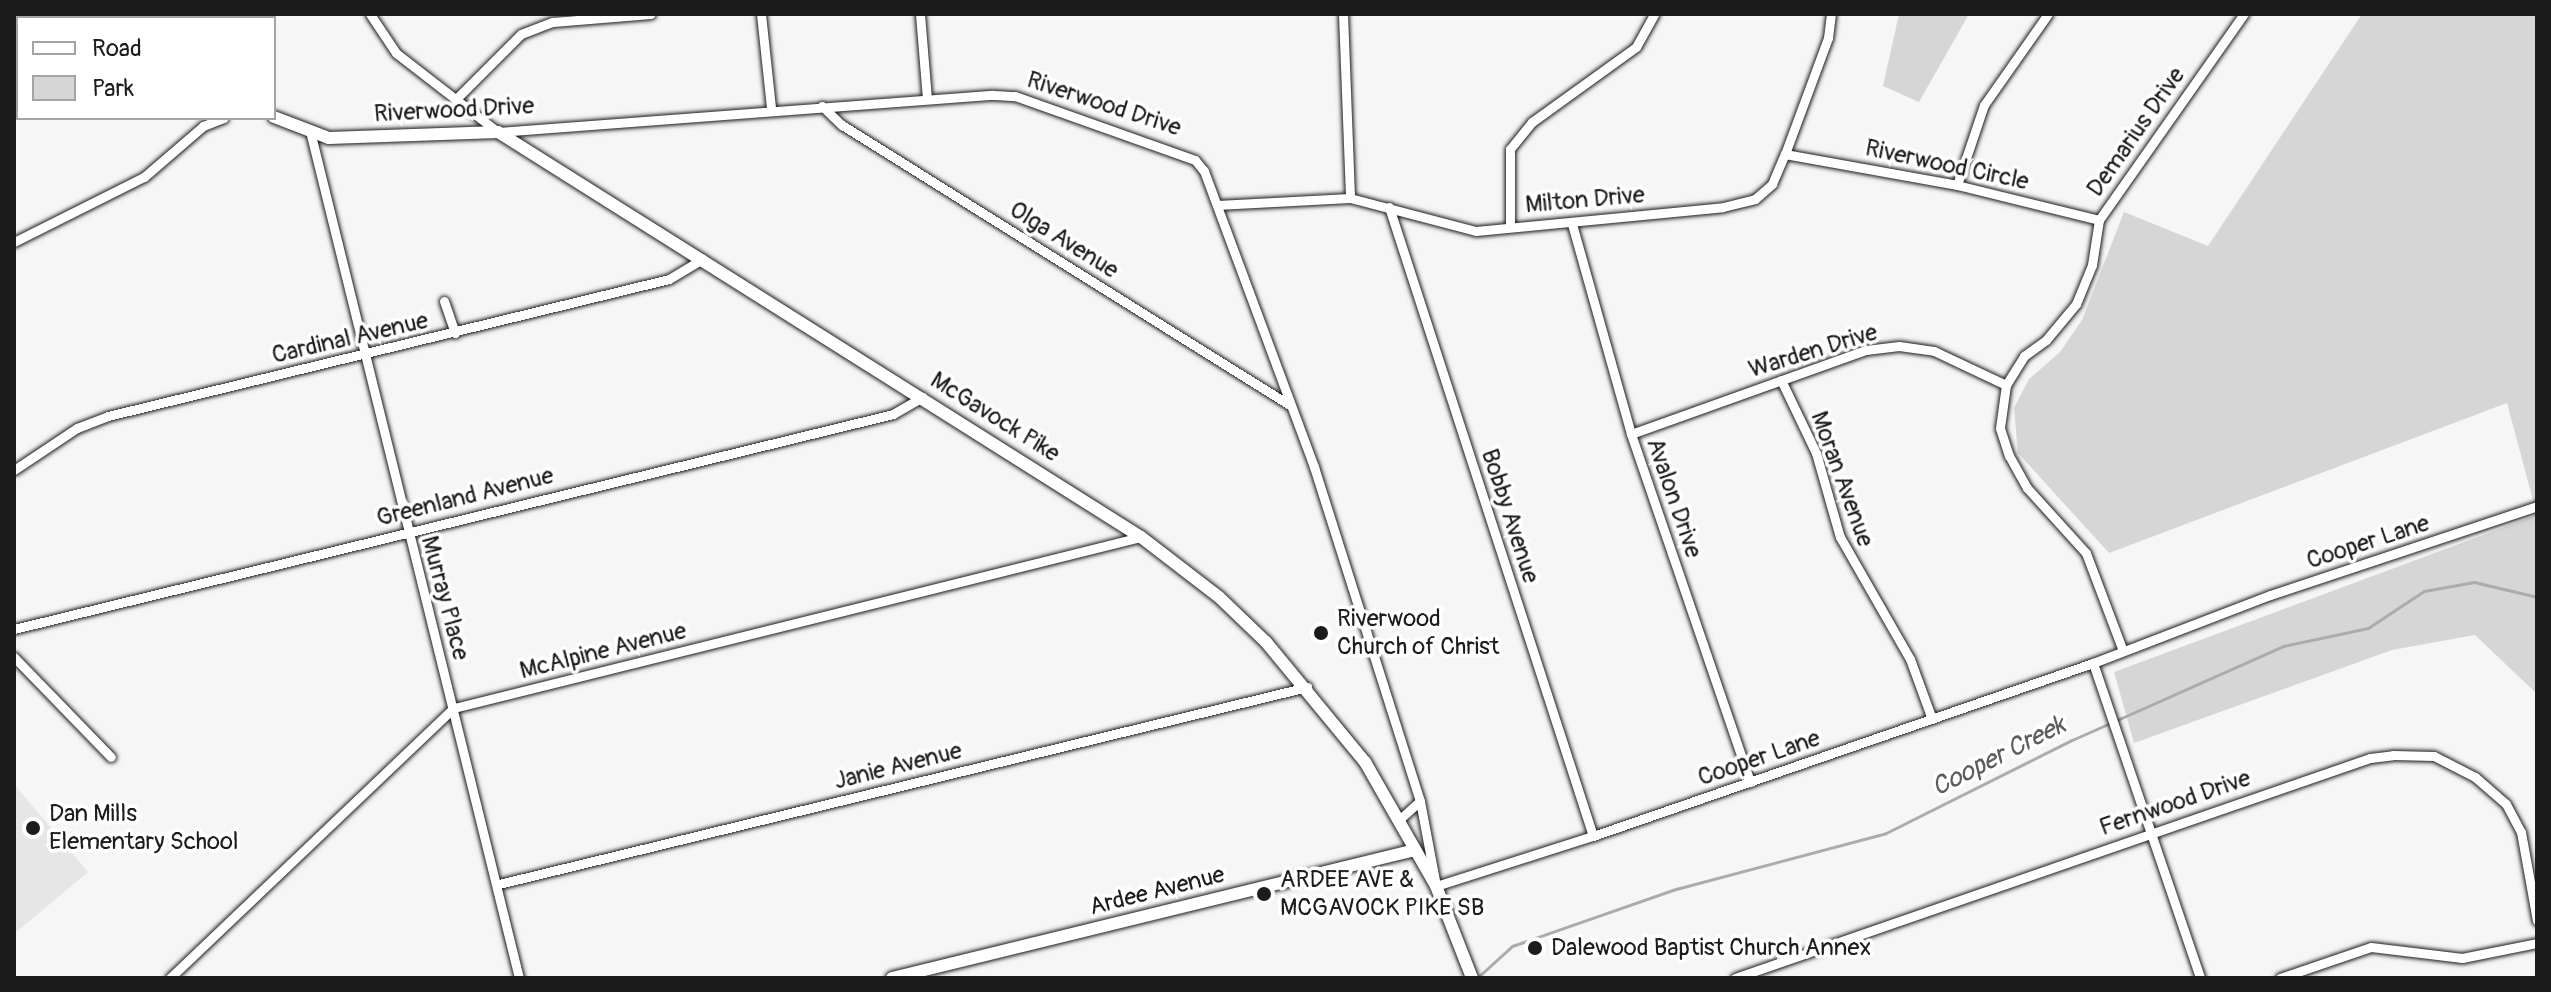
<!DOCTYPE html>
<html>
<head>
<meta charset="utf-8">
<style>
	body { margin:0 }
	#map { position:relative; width:2551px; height:992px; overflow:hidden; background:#f6f6f6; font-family:Pangolin,sans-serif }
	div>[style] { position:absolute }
	.built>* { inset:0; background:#e6e6e6 }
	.green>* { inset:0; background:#d6d6d6 }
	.stream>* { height:3px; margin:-1.5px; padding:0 1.5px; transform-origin:1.5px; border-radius:1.5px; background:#acacac }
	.roads { filter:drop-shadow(0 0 2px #1c1c1c) drop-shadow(0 0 2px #1c1c1c) }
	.minor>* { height:9px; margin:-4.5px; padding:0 4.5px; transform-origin:4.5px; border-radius:4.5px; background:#fff }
	.tertiary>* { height:12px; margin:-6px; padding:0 6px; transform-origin:6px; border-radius:6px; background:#fff }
	.dots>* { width:22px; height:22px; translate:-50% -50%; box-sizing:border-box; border:4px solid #fff; border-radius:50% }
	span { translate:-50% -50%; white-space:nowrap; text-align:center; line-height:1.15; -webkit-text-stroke:7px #fff; paint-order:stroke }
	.street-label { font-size:24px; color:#1c1c1c }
	.poi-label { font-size:24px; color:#1c1c1c }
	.left { translate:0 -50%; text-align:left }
	.water-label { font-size:26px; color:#5d5d5d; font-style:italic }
	.frame { position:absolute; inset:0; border:16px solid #1c1c1c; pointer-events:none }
	.legend { position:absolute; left:16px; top:16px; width:260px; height:104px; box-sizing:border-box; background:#fff; border:2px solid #a4a4a4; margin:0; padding:10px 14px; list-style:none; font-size:24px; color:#1c1c1c }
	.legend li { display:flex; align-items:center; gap:16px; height:40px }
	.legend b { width:40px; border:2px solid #a4a4a4 }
</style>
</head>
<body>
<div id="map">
	<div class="built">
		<div style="clip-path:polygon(14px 784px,88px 872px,14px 934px)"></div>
	</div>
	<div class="green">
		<div style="clip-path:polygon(1899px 14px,1969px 14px,1919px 102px,1883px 86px)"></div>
		<div style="clip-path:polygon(2362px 14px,2537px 14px,2537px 694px,2475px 635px,2392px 650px,2134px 743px,2114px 672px,2537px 515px,2507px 403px,2109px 553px,2018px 453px,2014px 408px,2029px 379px,2060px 352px,2082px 320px,2124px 212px,2208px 246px)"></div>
	</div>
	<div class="stream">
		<div style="left:1477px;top:978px;width:47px;rotate:-42.4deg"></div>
		<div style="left:1512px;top:946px;width:174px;rotate:-19.2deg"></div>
		<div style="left:1676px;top:889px;width:217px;rotate:-14.9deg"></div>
		<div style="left:1886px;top:833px;width:208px;rotate:-26.6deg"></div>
		<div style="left:2072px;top:740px;width:231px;rotate:-24deg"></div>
		<div style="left:2283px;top:646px;width:87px;rotate:-12deg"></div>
		<div style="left:2368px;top:628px;width:67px;rotate:-33.5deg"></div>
		<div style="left:2424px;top:591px;width:51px;rotate:-10.2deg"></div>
		<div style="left:2474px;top:582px;width:65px;rotate:13.4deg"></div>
	</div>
	<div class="roads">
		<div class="minor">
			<div style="left:370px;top:14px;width:47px;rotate:56.3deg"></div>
			<div style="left:396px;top:53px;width:129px;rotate:37.8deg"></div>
			<div style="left:498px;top:132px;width:496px;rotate:-4.3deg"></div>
			<div style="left:993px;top:95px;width:22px;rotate:3deg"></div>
			<div style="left:1015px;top:96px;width:191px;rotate:19.6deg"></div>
			<div style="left:1195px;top:160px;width:14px;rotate:51deg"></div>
			<div style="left:1204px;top:171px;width:316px;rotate:69.6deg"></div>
			<div style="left:1314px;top:467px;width:350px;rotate:72.4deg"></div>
			<div style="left:1420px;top:801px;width:86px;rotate:79.3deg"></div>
			<div style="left:1436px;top:886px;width:165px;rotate:-17.7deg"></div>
			<div style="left:1593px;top:836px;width:529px;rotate:-19.09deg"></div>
			<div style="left:2093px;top:663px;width:190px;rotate:-21deg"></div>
			<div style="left:2270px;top:595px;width:281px;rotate:-18.4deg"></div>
			<div style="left:761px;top:14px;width:95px;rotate:83.9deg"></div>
			<div style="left:920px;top:14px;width:85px;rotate:85.3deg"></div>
			<div style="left:1343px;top:14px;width:184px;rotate:87.8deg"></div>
			<div style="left:95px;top:18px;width:4px;rotate:-90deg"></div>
			<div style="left:455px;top:100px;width:93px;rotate:-45deg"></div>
			<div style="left:521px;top:34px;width:34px;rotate:-21deg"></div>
			<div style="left:553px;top:22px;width:98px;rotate:-4.7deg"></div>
			<div style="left:822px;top:106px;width:28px;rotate:44deg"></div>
			<div style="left:842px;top:125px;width:526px;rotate:32.03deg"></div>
			<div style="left:311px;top:135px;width:868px;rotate:76.14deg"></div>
			<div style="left:1785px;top:154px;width:175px;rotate:10.2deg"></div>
			<div style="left:1957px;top:185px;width:146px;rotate:13.8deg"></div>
			<div style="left:1957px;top:185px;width:84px;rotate:-71.4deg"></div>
			<div style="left:1984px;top:105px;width:111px;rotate:-54.9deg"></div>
			<div style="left:1217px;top:205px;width:133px;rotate:-3deg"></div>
			<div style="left:1350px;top:198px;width:130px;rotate:14.7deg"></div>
			<div style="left:1476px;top:231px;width:248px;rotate:-5.5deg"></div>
			<div style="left:1723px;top:207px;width:33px;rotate:-14deg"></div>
			<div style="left:1755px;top:199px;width:23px;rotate:-41deg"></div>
			<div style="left:1772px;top:184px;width:33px;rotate:-67deg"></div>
			<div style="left:1785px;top:154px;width:124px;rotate:-69.7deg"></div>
			<div style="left:1828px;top:38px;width:24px;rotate:-83deg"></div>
			<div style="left:1389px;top:207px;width:661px;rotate:72.03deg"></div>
			<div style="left:1572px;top:224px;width:218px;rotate:74.3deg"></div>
			<div style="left:1631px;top:434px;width:368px;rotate:71.1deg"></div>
			<div style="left:1510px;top:226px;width:77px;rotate:-90deg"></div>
			<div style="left:1510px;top:149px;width:35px;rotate:-51deg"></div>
			<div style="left:1532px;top:122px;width:128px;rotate:-35.8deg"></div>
			<div style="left:1636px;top:47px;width:38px;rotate:-61deg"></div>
			<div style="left:14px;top:242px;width:145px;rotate:-26.6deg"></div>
			<div style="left:144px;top:177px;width:78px;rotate:-40.8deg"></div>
			<div style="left:203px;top:126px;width:22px;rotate:-21deg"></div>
			<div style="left:444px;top:301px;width:34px;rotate:71deg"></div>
			<div style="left:1781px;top:380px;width:81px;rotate:64.4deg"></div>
			<div style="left:1816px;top:453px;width:87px;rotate:74.1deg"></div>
			<div style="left:1840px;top:537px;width:141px;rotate:60.2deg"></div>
			<div style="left:1910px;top:659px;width:64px;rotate:69.9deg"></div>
			<div style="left:1631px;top:434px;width:250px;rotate:-19.7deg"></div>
			<div style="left:1866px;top:350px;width:33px;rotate:-7deg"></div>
			<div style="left:1899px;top:346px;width:35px;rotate:8deg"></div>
			<div style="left:1934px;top:351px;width:80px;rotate:25.3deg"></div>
			<div style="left:14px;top:470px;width:76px;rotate:-33.7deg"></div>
			<div style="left:77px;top:428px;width:33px;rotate:-21deg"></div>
			<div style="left:108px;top:416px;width:577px;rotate:-13.72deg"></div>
			<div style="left:669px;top:279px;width:39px;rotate:-31deg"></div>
			<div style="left:14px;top:629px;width:905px;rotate:-13.74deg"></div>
			<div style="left:893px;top:414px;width:34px;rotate:-30deg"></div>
			<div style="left:2123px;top:651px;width:105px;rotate:-110.7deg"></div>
			<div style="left:2086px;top:553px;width:88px;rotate:-132.2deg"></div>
			<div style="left:2027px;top:488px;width:37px;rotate:-119deg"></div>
			<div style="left:2009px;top:456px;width:29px;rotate:-108deg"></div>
			<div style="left:2000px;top:428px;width:43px;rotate:-82.1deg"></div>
			<div style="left:2006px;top:385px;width:34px;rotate:-58deg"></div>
			<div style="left:2024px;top:356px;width:27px;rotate:-36deg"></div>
			<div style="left:2046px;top:340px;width:47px;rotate:-50.2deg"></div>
			<div style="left:2076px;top:304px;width:42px;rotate:-67.7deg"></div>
			<div style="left:2092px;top:265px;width:46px;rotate:-81.2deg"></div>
			<div style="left:2099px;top:220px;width:252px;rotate:-54.9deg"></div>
			<div style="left:14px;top:657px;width:139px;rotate:45.9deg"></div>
			<div style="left:2093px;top:663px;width:333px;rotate:71.2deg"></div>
			<div style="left:1401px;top:818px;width:25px;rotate:-42deg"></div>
			<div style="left:499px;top:884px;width:832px;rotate:-13.7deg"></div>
			<div style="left:170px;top:978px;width:392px;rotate:-43.6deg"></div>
			<div style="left:454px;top:708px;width:708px;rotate:-13.98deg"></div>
			<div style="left:1735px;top:978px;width:672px;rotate:-19.11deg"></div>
			<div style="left:2370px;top:758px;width:23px;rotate:-7deg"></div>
			<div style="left:2393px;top:755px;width:41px;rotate:1.4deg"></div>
			<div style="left:2434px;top:756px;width:46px;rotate:27.1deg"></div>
			<div style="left:2475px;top:777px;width:41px;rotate:41.1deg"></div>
			<div style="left:2506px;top:804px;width:32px;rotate:62deg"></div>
			<div style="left:2521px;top:832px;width:90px;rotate:79.8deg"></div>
			<div style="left:2280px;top:978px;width:96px;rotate:-18.8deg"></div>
			<div style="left:2371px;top:947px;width:92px;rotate:6.9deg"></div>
			<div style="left:2462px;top:958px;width:76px;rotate:-11.3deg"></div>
		</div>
		<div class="tertiary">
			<div style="left:14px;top:45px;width:4px"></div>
			<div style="left:274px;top:117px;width:59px;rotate:20.9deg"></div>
			<div style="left:329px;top:138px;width:169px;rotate:-2deg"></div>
			<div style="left:498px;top:132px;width:760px;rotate:32.21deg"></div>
			<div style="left:1141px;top:537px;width:98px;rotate:37.6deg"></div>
			<div style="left:1219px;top:597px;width:65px;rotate:43.8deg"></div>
			<div style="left:1266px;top:642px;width:156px;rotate:50.5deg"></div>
			<div style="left:1365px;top:762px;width:143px;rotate:60.2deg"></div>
			<div style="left:1436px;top:886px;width:99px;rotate:68.6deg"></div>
			<div style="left:892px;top:978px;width:538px;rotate:-13.75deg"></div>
		</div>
	</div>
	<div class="dots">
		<div style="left:1321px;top:633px;background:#1c1c1c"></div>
		<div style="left:33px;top:828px;background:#1c1c1c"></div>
		<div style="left:1264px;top:894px;background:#1c1c1c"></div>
		<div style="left:1535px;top:948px;background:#1c1c1c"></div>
	</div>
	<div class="street-label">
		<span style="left:1104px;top:104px;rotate:18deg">Riverwood Drive</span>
		<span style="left:454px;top:110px;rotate:-3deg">Riverwood Drive</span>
		<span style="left:2136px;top:132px;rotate:-55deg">Demarius Drive</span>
		<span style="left:1947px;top:165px;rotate:12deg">Riverwood Circle</span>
		<span style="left:1585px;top:200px;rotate:-5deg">Milton Drive</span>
		<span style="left:1064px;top:240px;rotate:32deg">Olga Avenue</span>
		<span style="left:350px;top:338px;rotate:-13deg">Cardinal Avenue</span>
		<span style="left:1813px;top:351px;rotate:-17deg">Warden Drive</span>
		<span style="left:995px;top:417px;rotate:32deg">McGavock Pike</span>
		<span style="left:1842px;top:479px;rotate:70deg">Moran Avenue</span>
		<span style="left:465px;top:497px;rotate:-14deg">Greenland Avenue</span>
		<span style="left:1674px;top:498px;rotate:71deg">Avalon Drive</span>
		<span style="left:1510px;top:516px;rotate:72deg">Bobby Avenue</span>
		<span style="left:2368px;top:542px;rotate:-18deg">Cooper Lane</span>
		<span style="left:445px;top:598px;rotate:75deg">Murray Place</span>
		<span style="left:603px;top:651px;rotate:-14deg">McAlpine Avenue</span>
		<span style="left:1759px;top:758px;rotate:-19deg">Cooper Lane</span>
		<span style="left:898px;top:766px;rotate:-14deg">Janie Avenue</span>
		<span style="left:2175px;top:803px;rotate:-19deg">Fernwood Drive</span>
		<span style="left:1157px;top:891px;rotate:-14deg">Ardee Avenue</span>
	</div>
	<div class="poi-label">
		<span class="left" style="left:1337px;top:633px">Riverwood<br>Church of Christ</span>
		<span class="left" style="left:49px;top:828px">Dan Mills<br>Elementary School</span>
		<span class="left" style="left:1280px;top:894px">ARDEE AVE &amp;<br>MCGAVOCK PIKE SB</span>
		<span class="left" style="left:1551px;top:948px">Dalewood Baptist Church Annex</span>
	</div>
	<div class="water-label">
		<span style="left:1999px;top:757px;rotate:-27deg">Cooper Creek</span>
	</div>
	<div class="frame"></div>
	<ul class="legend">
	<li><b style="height:10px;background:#fff"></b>Road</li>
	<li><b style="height:22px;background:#d6d6d6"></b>Park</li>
	</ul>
</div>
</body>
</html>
